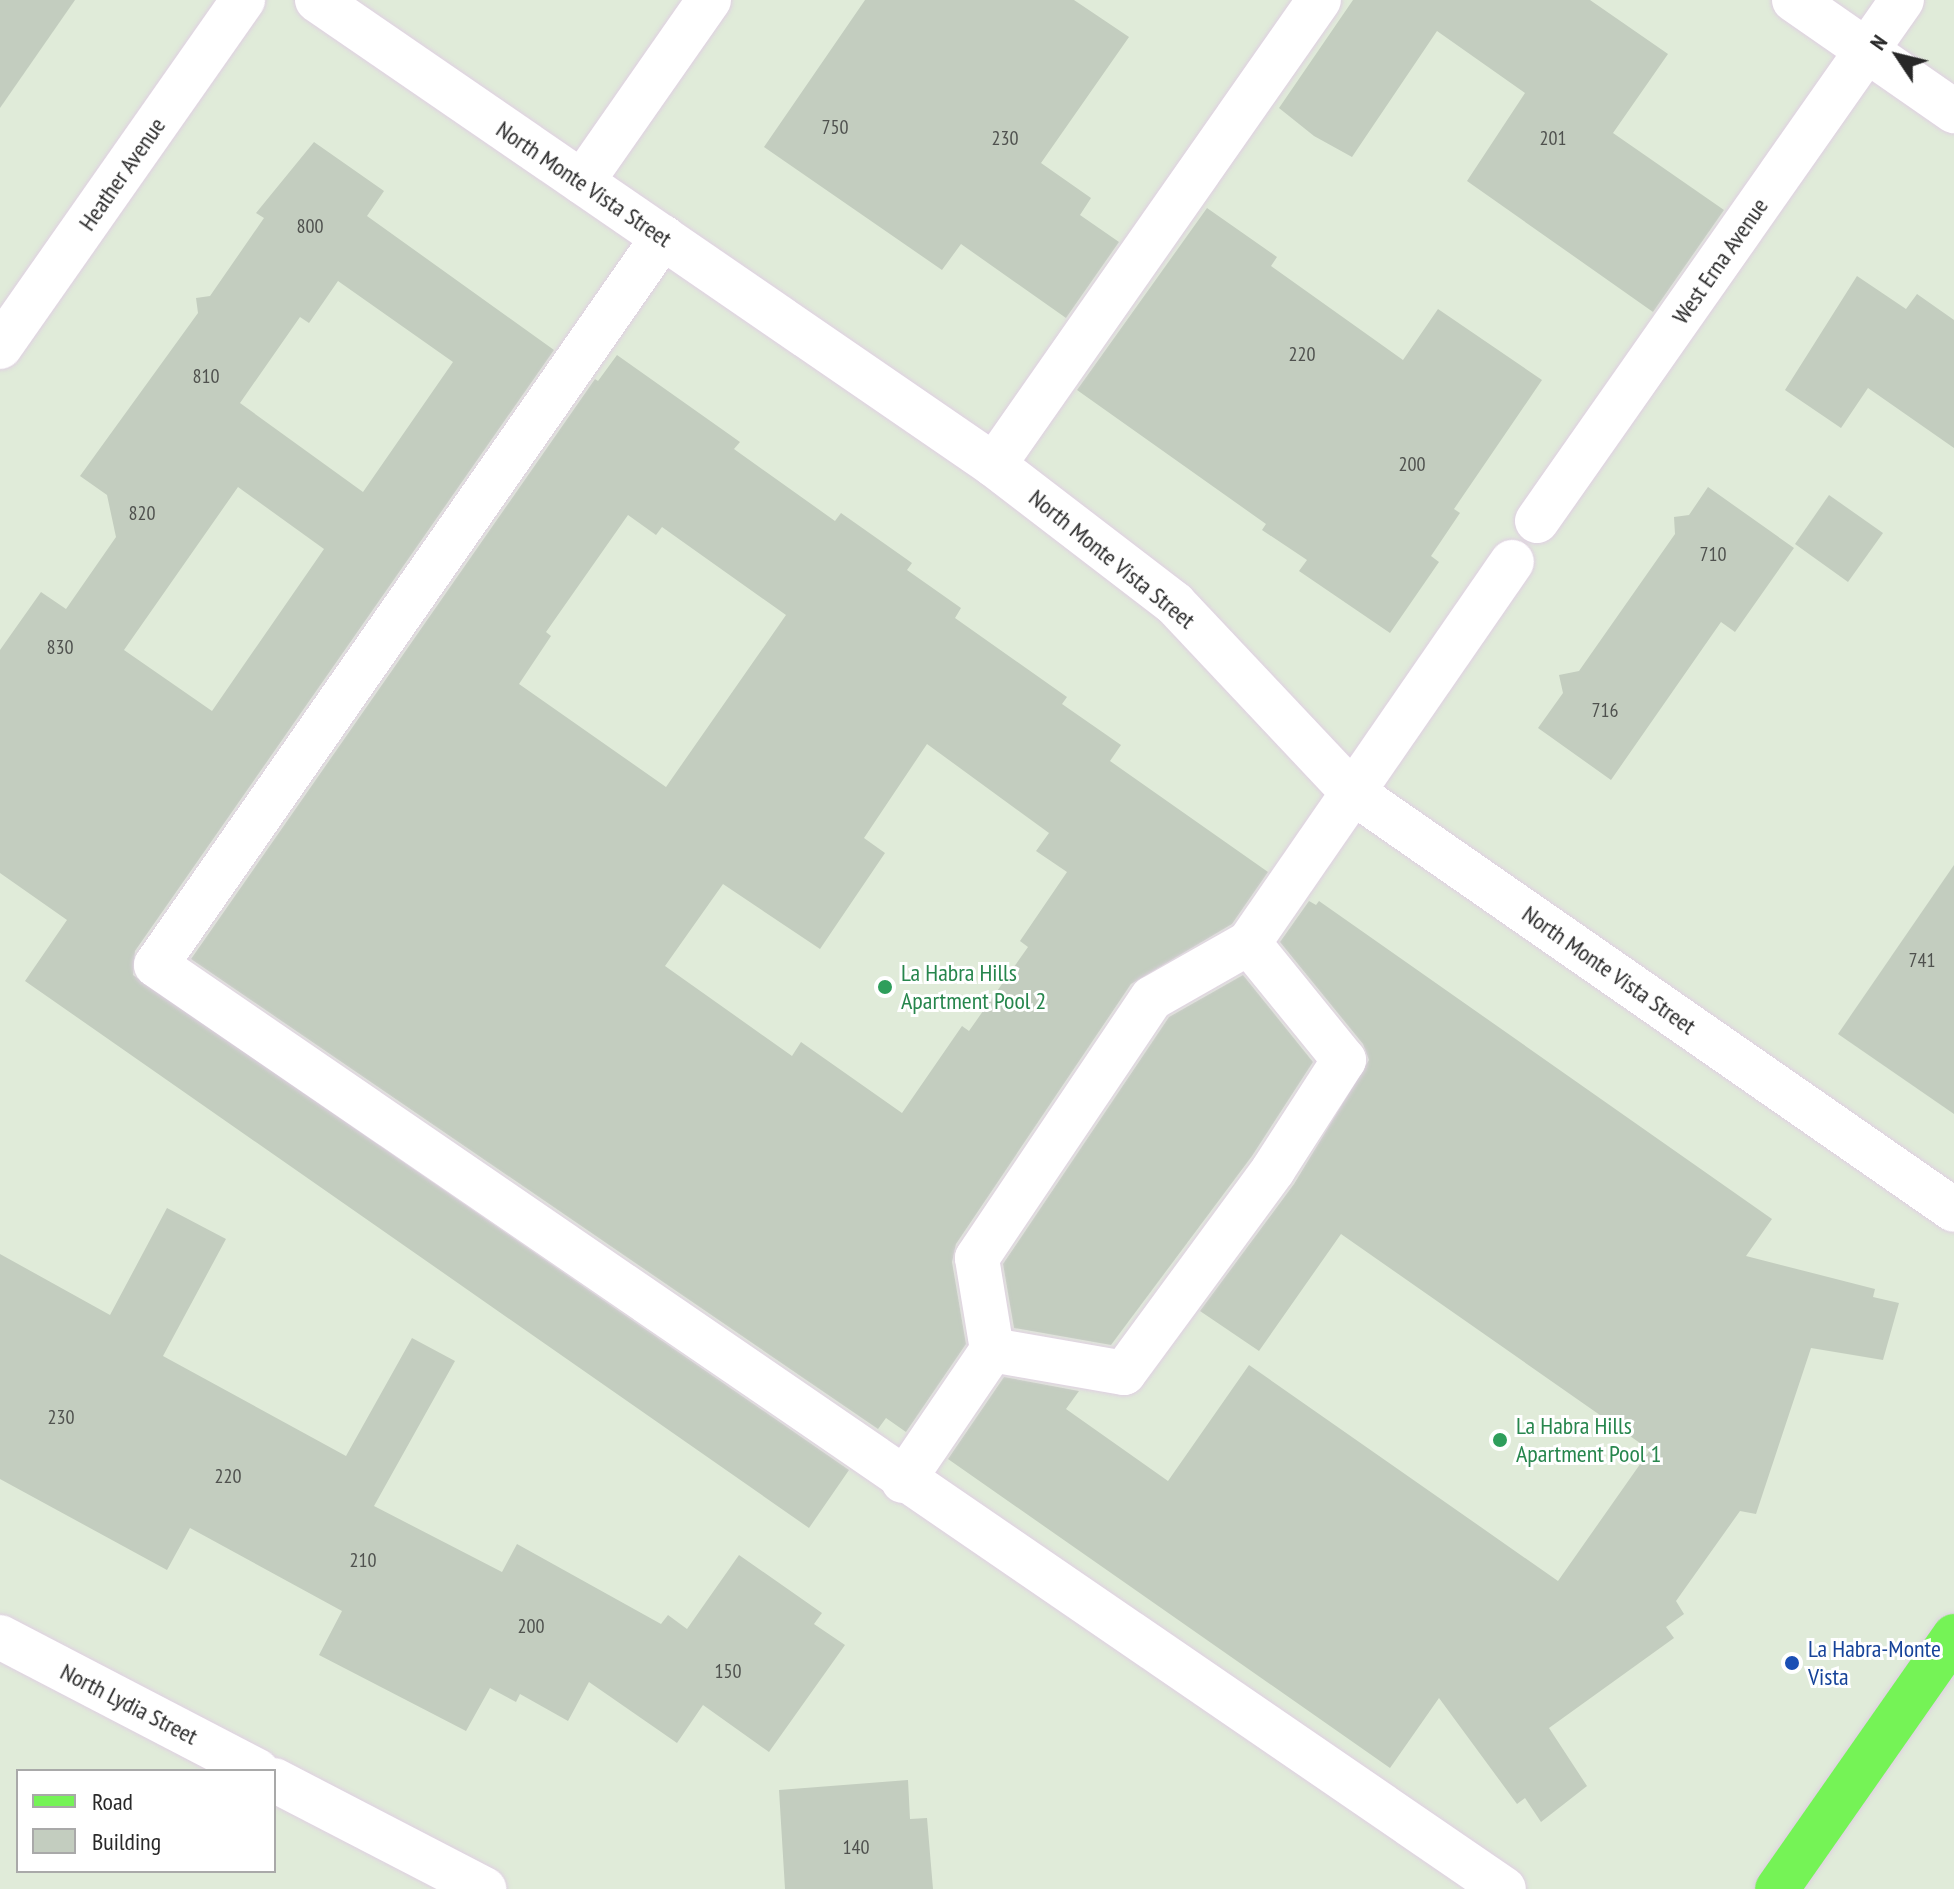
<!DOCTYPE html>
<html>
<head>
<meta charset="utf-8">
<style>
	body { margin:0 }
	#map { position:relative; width:1954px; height:1889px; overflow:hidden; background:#e0ebd9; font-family:"PT Sans Narrow",sans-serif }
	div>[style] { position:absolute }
	.building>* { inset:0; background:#c3cdbf }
	.roads { filter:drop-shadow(0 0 2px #dfcfe2) drop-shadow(0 0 2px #dfcfe2) }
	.minor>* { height:44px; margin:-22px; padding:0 22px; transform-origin:22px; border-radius:22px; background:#fff }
	.major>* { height:44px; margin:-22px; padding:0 22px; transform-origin:22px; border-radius:22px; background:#75f356 }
	.dots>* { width:22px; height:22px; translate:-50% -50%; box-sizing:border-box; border:4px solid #fff; border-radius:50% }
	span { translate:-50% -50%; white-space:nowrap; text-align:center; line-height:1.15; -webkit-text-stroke:6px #fff; paint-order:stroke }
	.number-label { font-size:20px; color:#4f514e }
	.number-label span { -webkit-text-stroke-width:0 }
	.street-label { font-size:24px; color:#282828 }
	.leisure-label { font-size:24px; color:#27864d }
	.left { translate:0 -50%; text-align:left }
	.transit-label { font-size:24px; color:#164399 }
	.legend { position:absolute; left:16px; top:1769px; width:260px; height:104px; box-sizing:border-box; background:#fff; border:2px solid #a9a9a9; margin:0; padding:10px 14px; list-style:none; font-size:24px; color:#282828 }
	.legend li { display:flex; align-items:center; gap:16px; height:40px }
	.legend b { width:40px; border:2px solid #a9a9a9 }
	.north { position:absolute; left:1858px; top:16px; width:80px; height:80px; -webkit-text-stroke:6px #fff; paint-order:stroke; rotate:305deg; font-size:22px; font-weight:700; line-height:32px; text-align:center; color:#282828 }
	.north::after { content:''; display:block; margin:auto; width:28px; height:36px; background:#282828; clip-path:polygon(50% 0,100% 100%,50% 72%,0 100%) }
</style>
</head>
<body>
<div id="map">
	<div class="building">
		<div style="clip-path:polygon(0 0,75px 0,0 108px)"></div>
		<div style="clip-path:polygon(865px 0,1074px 0,1129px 37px,1041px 163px,1091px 198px,1080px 215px,1119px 242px,1066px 318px,961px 244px,942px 270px,764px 147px)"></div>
		<div style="clip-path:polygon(1353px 0,1590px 0,1668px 54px,1613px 133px,1724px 210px,1653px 312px,1467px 181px,1525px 93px,1437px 31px,1352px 157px,1314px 136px,1279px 108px)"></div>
		<div style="clip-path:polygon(evenodd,314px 142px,384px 191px,367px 216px,554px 350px,135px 951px,133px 975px,849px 1470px,809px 1528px,25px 981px,67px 920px,0 873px,0 650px,41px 592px,66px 609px,116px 537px,107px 495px,80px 476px,198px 313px,196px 298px,210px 296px,264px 218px,256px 213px,314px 142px,338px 281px,453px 362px,363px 492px,240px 403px,300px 317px,309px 323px,338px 281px,314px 142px,238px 487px,324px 549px,212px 711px,124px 650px,238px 487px)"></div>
		<div style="clip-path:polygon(1207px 208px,1277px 257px,1271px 266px,1403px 360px,1438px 309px,1542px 380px,1454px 509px,1460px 513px,1431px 556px,1439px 562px,1390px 633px,1299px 571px,1307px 560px,1262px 530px,1266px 524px,1077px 390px)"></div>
		<div style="clip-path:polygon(1857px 276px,1906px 309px,1917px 294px,1954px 320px,1954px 448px,1868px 388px,1841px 428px,1785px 390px)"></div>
		<div style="clip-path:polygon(evenodd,617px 355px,740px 442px,734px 449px,835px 521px,841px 513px,912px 563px,907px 570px,961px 608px,955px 618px,1067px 697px,1062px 704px,1121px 745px,1110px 761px,1268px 872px,1232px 924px,1131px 984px,956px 1244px,952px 1262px,966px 1344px,906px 1432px,886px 1418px,878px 1429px,191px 959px,595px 379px,598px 381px,617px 355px,628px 515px,656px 535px,662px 527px,786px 615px,666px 787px,519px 684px,551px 636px,546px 632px,628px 515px,617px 355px,927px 744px,1049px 833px,1036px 851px,1067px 872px,1020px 941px,1028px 947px,969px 1031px,962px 1026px,902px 1113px,801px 1042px,792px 1056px,665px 966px,723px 884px,820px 949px,885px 853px,864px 838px,927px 744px)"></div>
		<div style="clip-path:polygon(1708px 487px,1794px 548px,1735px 632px,1721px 622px,1611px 780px,1538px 728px,1563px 693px,1559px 675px,1579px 671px,1675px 534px,1674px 517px,1689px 515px)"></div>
		<div style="clip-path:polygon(1829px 495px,1883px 533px,1848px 582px,1795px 544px)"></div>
		<div style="clip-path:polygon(1954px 865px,1954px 1114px,1838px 1034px)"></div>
		<div style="clip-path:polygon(1309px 901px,1316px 905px,1319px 901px,1772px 1219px,1746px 1256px,1875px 1289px,1873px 1297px,1899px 1303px,1883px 1360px,1811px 1348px,1756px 1514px,1740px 1511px,1676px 1601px,1684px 1614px,1666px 1627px,1674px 1638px,1549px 1728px,1587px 1786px,1541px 1822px,1525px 1798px,1517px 1804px,1439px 1698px,1390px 1768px,948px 1459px,1004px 1377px,1079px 1391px,1066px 1409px,1168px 1481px,1249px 1365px,1558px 1581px,1650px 1450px,1341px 1234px,1259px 1351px,1200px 1311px,1294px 1184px,1369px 1060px,1363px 1044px,1280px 942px)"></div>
		<div style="clip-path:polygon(1243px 975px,1313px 1062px,1252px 1156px,1111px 1345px,1014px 1328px,1003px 1264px,1169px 1017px)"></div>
		<div style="clip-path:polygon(167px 1208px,226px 1239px,163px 1356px,346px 1456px,412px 1338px,455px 1361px,374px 1506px,502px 1572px,517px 1544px,661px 1624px,668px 1615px,687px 1629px,739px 1555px,822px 1613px,814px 1624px,845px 1645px,769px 1752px,703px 1705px,677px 1743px,589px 1682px,568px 1721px,520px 1694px,516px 1702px,490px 1688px,466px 1731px,319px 1655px,342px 1611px,190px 1528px,167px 1570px,0 1479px,0 1254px,110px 1315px)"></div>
		<div style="clip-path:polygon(908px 1780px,910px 1819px,927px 1818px,933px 1889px,785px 1889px,779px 1790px)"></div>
	</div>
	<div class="roads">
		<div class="minor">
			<div style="left:317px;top:0;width:821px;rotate:34.48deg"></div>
			<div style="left:994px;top:465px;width:228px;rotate:37.5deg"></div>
			<div style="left:1175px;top:604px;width:257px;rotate:46.7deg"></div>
			<div style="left:1351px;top:791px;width:734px;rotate:34.79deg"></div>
			<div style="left:1794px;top:0;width:195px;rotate:34.8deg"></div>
			<div style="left:582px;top:182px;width:222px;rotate:-55.1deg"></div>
			<div style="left:663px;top:237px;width:887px;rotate:124.85deg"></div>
			<div style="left:156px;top:965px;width:1634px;rotate:34.43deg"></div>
			<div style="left:0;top:347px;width:424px;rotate:-55deg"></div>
			<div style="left:994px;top:465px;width:567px;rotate:-55.05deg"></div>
			<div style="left:1537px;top:521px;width:636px;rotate:-54.99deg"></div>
			<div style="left:992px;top:1350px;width:134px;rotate:9.9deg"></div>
			<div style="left:1124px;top:1373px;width:252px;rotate:-53.7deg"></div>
			<div style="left:1273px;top:1170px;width:131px;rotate:-57.2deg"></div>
			<div style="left:1344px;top:1060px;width:151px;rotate:-129.1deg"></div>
			<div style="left:903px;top:1481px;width:158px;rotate:-55.8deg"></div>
			<div style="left:992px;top:1350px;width:93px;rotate:-99.3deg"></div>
			<div style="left:977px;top:1258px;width:313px;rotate:-56.1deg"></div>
			<div style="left:1152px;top:998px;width:112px;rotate:-29.6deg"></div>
			<div style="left:1249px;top:943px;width:463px;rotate:-55.4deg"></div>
			<div style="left:0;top:1637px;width:290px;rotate:27.5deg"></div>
			<div style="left:274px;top:1780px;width:237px;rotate:27.4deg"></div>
		</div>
		<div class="major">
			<div style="left:1777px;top:1889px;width:309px;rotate:-55deg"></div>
		</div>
	</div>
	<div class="dots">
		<div style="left:885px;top:987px;background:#2e9e5b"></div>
		<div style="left:1500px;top:1440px;background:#2e9e5b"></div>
		<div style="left:1792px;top:1663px;background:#1a4fb4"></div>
	</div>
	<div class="number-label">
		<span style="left:835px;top:127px">750</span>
		<span style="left:1005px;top:138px">230</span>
		<span style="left:1553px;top:138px">201</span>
		<span style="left:310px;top:226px">800</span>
		<span style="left:1302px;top:354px">220</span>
		<span style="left:206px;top:376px">810</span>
		<span style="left:1412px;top:464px">200</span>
		<span style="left:142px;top:513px">820</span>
		<span style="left:1713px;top:554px">710</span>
		<span style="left:60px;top:647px">830</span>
		<span style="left:1605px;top:710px">716</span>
		<span style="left:1922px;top:960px">741</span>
		<span style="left:61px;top:1417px">230</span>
		<span style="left:228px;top:1476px">220</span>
		<span style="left:363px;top:1560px">210</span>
		<span style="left:531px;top:1626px">200</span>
		<span style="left:728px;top:1671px">150</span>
		<span style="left:856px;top:1847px">140</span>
	</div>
	<div class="street-label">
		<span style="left:122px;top:174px;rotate:-55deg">Heather Avenue</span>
		<span style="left:584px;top:184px;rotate:34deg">North Monte Vista Street</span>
		<span style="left:1720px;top:261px;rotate:-55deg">West Erna Avenue</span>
		<span style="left:1112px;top:559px;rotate:39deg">North Monte Vista Street</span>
		<span style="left:1609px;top:970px;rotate:35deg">North Monte Vista Street</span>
		<span style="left:129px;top:1704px;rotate:27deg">North Lydia Street</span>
	</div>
	<div class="leisure-label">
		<span class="left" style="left:901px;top:987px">La Habra Hills<br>Apartment Pool 2</span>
		<span class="left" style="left:1516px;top:1440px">La Habra Hills<br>Apartment Pool 1</span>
	</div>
	<div class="transit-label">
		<span class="left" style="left:1808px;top:1663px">La Habra-Monte<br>Vista</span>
	</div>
	<ul class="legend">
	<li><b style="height:10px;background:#75f356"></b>Road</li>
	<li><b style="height:22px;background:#c3cdbf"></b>Building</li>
	</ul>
	<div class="north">N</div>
</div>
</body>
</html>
